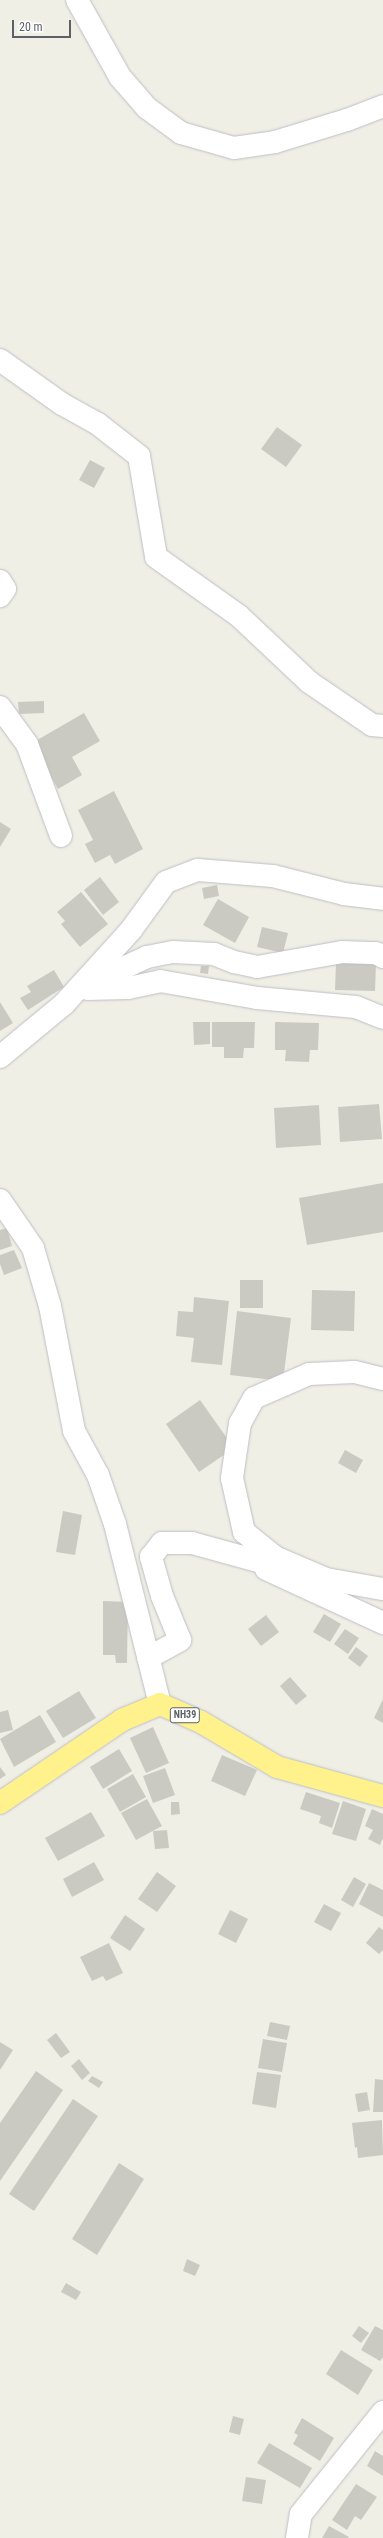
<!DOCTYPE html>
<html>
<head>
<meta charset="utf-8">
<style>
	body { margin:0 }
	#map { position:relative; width:383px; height:2538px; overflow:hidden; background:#f0efe5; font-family:"Roboto Condensed",sans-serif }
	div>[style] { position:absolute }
	.building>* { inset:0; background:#cbcac2 }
	.roads { filter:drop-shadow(0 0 1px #bdbec5) drop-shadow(0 0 1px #bdbec5) }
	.street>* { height:22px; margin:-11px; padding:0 11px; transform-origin:11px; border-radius:11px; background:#fff }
	.secondary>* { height:22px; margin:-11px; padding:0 11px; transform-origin:11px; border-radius:11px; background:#fff }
	.highway>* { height:22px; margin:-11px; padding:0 11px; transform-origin:11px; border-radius:11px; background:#fff28d }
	span { translate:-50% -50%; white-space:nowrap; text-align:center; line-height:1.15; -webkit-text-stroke:3.5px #fff; paint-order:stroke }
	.shield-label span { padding:1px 3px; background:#fff; border:1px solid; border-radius:3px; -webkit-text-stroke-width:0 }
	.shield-label { font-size:10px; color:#5d6067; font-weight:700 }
	.scale { position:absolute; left:12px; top:20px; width:59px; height:18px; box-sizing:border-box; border:2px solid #5d6067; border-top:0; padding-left:5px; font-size:12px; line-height:14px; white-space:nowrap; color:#5d6067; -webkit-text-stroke:3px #fff; paint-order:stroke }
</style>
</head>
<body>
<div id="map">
	<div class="building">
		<div style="clip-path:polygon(277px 427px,302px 445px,286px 467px,261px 449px)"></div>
		<div style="clip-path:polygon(90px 460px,105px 468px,94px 488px,79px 480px)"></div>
		<div style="clip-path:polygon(44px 701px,44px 713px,19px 714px,18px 702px)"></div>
		<div style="clip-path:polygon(84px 713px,100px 741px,72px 757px,82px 775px,58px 789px,32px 743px)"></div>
		<div style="clip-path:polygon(114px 791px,143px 849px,115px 864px,110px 855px,95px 863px,85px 844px,93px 840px,78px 810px)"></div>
		<div style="clip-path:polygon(0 822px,11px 829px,0 847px)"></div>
		<div style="clip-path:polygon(100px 877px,119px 902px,103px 915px,84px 890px)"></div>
		<div style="clip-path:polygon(217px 885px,219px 896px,204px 899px,202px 888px)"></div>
		<div style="clip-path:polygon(81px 892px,108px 924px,80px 947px,61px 924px,65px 921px,57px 912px)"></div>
		<div style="clip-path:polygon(218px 899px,249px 917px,235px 943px,203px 925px)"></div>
		<div style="clip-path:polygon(262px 927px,288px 933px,283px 953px,257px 947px)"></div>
		<div style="clip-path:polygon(336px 963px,376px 964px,375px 991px,335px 990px)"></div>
		<div style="clip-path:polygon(201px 966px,209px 966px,208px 974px,200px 973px)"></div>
		<div style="clip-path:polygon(54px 970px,64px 987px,28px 1010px,20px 998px,31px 992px,27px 986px)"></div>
		<div style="clip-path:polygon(0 1002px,13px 1023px,0 1031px)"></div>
		<div style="clip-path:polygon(193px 1022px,210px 1022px,210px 1044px,194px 1045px)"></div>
		<div style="clip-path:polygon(212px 1022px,255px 1022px,254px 1048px,244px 1048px,243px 1058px,224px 1058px,224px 1047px,212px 1047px)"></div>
		<div style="clip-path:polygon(275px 1022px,319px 1023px,318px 1050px,310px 1050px,309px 1062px,285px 1061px,286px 1050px,275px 1050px)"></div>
		<div style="clip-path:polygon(379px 1104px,382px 1139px,340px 1142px,338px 1107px)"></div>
		<div style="clip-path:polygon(319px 1105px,321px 1145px,276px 1148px,274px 1108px)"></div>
		<div style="clip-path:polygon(383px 1183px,383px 1232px,307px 1245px,299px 1198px)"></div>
		<div style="clip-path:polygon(7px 1228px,12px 1246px,0 1250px,0 1230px)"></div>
		<div style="clip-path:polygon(14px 1250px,22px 1268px,4px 1275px,0 1264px,0 1255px)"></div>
		<div style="clip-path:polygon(240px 1280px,263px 1280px,263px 1308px,240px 1308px)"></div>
		<div style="clip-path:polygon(312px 1290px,355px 1291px,354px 1331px,311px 1330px)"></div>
		<div style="clip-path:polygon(194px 1297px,229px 1301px,222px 1365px,191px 1362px,194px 1338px,176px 1336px,178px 1311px,193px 1312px)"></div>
		<div style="clip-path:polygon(237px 1311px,291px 1318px,283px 1381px,230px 1375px)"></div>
		<div style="clip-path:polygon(200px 1400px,234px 1448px,199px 1472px,166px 1424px)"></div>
		<div style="clip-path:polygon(345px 1450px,363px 1460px,356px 1473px,338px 1463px)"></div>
		<div style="clip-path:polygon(63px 1511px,82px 1515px,75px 1555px,56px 1552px)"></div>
		<div style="clip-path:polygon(103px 1601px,128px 1602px,127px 1663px,116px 1663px,115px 1655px,103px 1655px)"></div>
		<div style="clip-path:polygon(324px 1614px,341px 1624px,330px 1642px,313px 1632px)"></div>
		<div style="clip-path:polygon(266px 1615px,279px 1632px,261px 1646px,248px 1629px)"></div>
		<div style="clip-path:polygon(345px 1629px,359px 1638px,348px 1654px,334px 1644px)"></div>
		<div style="clip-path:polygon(356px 1647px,368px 1656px,360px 1667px,348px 1658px)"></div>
		<div style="clip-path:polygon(290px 1677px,307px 1696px,296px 1705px,280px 1686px)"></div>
		<div style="clip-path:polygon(79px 1691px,96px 1718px,63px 1738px,46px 1711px)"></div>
		<div style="clip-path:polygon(383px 1699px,383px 1723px,374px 1718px)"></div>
		<div style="clip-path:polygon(8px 1710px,13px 1730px,0 1733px,0 1712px)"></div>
		<div style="clip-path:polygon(40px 1715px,56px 1742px,14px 1767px,0 1739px)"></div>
		<div style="clip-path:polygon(153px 1727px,169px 1763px,146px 1773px,130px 1738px)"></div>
		<div style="clip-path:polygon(119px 1749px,132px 1771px,103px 1789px,90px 1767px)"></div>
		<div style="clip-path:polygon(222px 1755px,257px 1770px,245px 1796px,211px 1781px)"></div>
		<div style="clip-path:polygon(0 1767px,6px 1775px,0 1779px)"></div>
		<div style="clip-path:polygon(165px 1768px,175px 1795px,153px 1803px,143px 1776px)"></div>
		<div style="clip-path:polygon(133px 1774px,146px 1797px,120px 1812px,107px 1789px)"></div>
		<div style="clip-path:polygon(306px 1792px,340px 1803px,332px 1828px,319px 1823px,321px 1816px,300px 1809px)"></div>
		<div style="clip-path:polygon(147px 1799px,162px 1826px,136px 1840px,121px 1813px)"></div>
		<div style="clip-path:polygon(343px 1801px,366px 1809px,356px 1841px,332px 1834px)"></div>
		<div style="clip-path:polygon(171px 1802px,179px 1802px,180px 1814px,171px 1815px)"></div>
		<div style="clip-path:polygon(372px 1809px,383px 1814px,383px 1838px,380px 1845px,368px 1839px,373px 1830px,365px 1826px)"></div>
		<div style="clip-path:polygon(91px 1812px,105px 1836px,58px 1861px,45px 1838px)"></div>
		<div style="clip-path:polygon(167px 1830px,169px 1848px,155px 1849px,153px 1831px)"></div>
		<div style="clip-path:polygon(94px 1862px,104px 1880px,72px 1897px,63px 1879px)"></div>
		<div style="clip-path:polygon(157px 1872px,176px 1886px,157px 1912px,138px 1899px)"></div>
		<div style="clip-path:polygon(354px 1877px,366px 1884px,353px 1907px,341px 1900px)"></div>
		<div style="clip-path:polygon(369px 1883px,383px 1890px,383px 1917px,359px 1904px)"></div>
		<div style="clip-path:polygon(324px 1904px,341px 1913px,331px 1931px,314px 1922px)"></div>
		<div style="clip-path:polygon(230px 1910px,248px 1919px,236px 1943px,218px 1934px)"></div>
		<div style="clip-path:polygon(125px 1915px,145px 1929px,130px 1951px,110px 1938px)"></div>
		<div style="clip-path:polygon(379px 1927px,383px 1930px,383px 1950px,379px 1954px,366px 1943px)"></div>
		<div style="clip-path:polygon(109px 1943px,123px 1973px,106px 1981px,103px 1976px,92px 1981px,80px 1957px)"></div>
		<div style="clip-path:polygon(270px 2022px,290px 2026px,287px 2040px,267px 2036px)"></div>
		<div style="clip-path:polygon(56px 2033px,70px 2052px,61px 2058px,47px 2040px)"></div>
		<div style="clip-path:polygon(263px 2039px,287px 2043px,282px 2072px,258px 2068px)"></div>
		<div style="clip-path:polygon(0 2042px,13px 2050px,0 2070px)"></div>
		<div style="clip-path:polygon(79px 2059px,90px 2073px,82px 2080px,71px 2066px)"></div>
		<div style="clip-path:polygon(36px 2071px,63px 2090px,0 2181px,0 2123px)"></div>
		<div style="clip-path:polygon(257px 2072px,281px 2075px,276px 2108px,252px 2104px)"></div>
		<div style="clip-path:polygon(92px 2076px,103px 2082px,99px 2088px,88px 2081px)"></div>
		<div style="clip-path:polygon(375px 2079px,383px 2080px,383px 2112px,373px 2112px)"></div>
		<div style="clip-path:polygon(367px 2092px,370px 2110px,358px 2112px,355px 2094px)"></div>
		<div style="clip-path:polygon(73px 2099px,98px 2116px,34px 2211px,9px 2194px)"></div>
		<div style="clip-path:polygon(382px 2120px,383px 2155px,358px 2158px,357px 2147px,355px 2148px,352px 2123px)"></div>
		<div style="clip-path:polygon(119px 2163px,144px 2179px,97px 2255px,72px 2239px)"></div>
		<div style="clip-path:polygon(187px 2259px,200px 2265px,195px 2276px,183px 2271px)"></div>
		<div style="clip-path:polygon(66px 2283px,81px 2292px,76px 2300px,61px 2292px)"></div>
		<div style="clip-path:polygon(359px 2326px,369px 2333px,361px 2343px,352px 2336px)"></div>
		<div style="clip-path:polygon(375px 2326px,383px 2330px,383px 2357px,380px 2361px,361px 2350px)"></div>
		<div style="clip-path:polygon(341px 2350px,373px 2370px,358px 2395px,326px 2374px)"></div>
		<div style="clip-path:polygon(233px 2416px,244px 2419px,240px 2435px,229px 2432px)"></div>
		<div style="clip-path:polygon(302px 2418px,334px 2438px,320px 2461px,293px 2444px,298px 2435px,294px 2433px)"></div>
		<div style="clip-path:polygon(269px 2443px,312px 2468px,300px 2488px,257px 2463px)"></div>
		<div style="clip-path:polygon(375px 2451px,383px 2456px,383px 2476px,367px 2466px)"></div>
		<div style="clip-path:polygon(246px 2477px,266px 2480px,262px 2504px,242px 2501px)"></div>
		<div style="clip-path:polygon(356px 2484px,377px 2497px,361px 2520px,355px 2516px,347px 2530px,332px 2520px)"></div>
		<div style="clip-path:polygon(329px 2526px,349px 2537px,348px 2538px,322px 2538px)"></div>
	</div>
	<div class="roads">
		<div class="street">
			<div style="left:77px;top:0;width:88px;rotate:60.8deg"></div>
			<div style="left:120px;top:77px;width:41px;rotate:48.9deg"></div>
			<div style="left:147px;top:108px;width:42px;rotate:36.3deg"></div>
			<div style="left:181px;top:133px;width:55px;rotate:15.8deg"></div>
			<div style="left:234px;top:148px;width:41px;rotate:-8.3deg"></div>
			<div style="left:275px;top:142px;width:75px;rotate:-17deg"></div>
			<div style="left:347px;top:120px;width:39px;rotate:-21deg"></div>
			<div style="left:0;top:360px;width:76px;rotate:35.4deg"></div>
			<div style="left:62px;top:404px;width:41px;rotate:29.1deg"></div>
			<div style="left:98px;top:424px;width:52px;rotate:38deg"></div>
			<div style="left:139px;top:456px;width:102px;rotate:80.4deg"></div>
			<div style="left:156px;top:557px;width:102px;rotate:35.4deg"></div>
			<div style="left:239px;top:616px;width:96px;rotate:43.3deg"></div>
			<div style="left:309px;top:682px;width:76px;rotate:34.3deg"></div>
			<div style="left:372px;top:725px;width:11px;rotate:5deg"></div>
			<div style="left:0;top:581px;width:9px;rotate:58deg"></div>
			<div style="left:5px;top:589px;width:9px;rotate:126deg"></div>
			<div style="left:0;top:707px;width:46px;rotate:53.9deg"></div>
			<div style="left:27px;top:744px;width:98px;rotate:69.7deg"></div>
			<div style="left:78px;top:989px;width:76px;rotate:-24.9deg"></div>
			<div style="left:147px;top:957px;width:26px;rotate:-11deg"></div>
			<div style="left:173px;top:952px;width:41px;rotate:2.8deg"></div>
			<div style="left:214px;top:954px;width:22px;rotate:22deg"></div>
			<div style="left:234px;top:962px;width:24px;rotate:12deg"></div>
			<div style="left:257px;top:967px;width:86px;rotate:-10deg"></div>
			<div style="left:342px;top:952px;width:34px;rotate:2deg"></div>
			<div style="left:376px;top:953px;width:8px;rotate:30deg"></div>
			<div style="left:87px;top:989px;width:41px;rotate:-1.4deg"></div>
			<div style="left:128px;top:988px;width:33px;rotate:-12deg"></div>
			<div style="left:160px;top:981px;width:98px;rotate:9.9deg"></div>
			<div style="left:257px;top:998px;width:99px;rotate:5.2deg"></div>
			<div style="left:356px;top:1007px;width:29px;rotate:22deg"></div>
			<div style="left:383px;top:1379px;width:30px;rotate:-166deg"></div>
			<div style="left:354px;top:1372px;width:45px;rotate:177.5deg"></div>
			<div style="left:309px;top:1374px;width:60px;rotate:156.4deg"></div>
			<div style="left:254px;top:1398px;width:29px;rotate:119deg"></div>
			<div style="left:240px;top:1423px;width:56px;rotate:98.3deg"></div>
			<div style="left:232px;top:1478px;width:55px;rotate:77.5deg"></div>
			<div style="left:244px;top:1532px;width:40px;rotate:39deg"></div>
			<div style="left:275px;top:1557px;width:56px;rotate:23.3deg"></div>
			<div style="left:326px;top:1579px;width:58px;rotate:10deg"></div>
			<div style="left:266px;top:1569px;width:129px;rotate:24.8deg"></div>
			<div style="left:148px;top:1658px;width:37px;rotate:-29deg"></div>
			<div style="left:180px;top:1640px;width:48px;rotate:-112.2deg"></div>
			<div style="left:162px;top:1596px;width:41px;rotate:-105.8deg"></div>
			<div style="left:151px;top:1557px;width:18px;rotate:-52deg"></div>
			<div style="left:162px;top:1543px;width:30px"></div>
			<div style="left:192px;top:1543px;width:94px;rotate:15.4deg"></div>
			<div style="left:297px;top:2538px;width:24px;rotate:-81deg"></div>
			<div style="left:301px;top:2514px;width:131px;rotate:-51.2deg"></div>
		</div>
		<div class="secondary">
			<div style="left:0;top:1057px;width:83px;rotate:-39.6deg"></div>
			<div style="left:64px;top:1004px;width:100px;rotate:-47.8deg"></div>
			<div style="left:131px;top:930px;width:59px;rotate:-53.9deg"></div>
			<div style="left:166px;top:882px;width:34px;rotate:-21deg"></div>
			<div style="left:198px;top:870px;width:75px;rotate:4.6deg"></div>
			<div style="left:273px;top:876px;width:73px;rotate:14.2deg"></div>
			<div style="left:344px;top:894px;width:39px;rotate:7deg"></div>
			<div style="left:0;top:1200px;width:58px;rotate:55.5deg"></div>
			<div style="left:33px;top:1248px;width:60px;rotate:73.7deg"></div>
			<div style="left:50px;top:1306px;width:127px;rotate:79.1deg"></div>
			<div style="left:74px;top:1431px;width:50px;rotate:61.4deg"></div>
			<div style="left:98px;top:1475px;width:52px;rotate:70.9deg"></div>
			<div style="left:115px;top:1524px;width:186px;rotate:76deg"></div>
		</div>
		<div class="highway">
			<div style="left:0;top:1803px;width:148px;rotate:-34.2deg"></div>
			<div style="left:122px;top:1720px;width:41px;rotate:-22.8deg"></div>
			<div style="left:160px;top:1704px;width:45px;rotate:23.7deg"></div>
			<div style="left:201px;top:1722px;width:88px;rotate:30.6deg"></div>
			<div style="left:277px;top:1767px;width:110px;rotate:15.3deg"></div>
		</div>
	</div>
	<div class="shield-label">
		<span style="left:185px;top:1715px">NH39</span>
	</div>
	<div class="scale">20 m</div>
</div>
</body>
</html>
